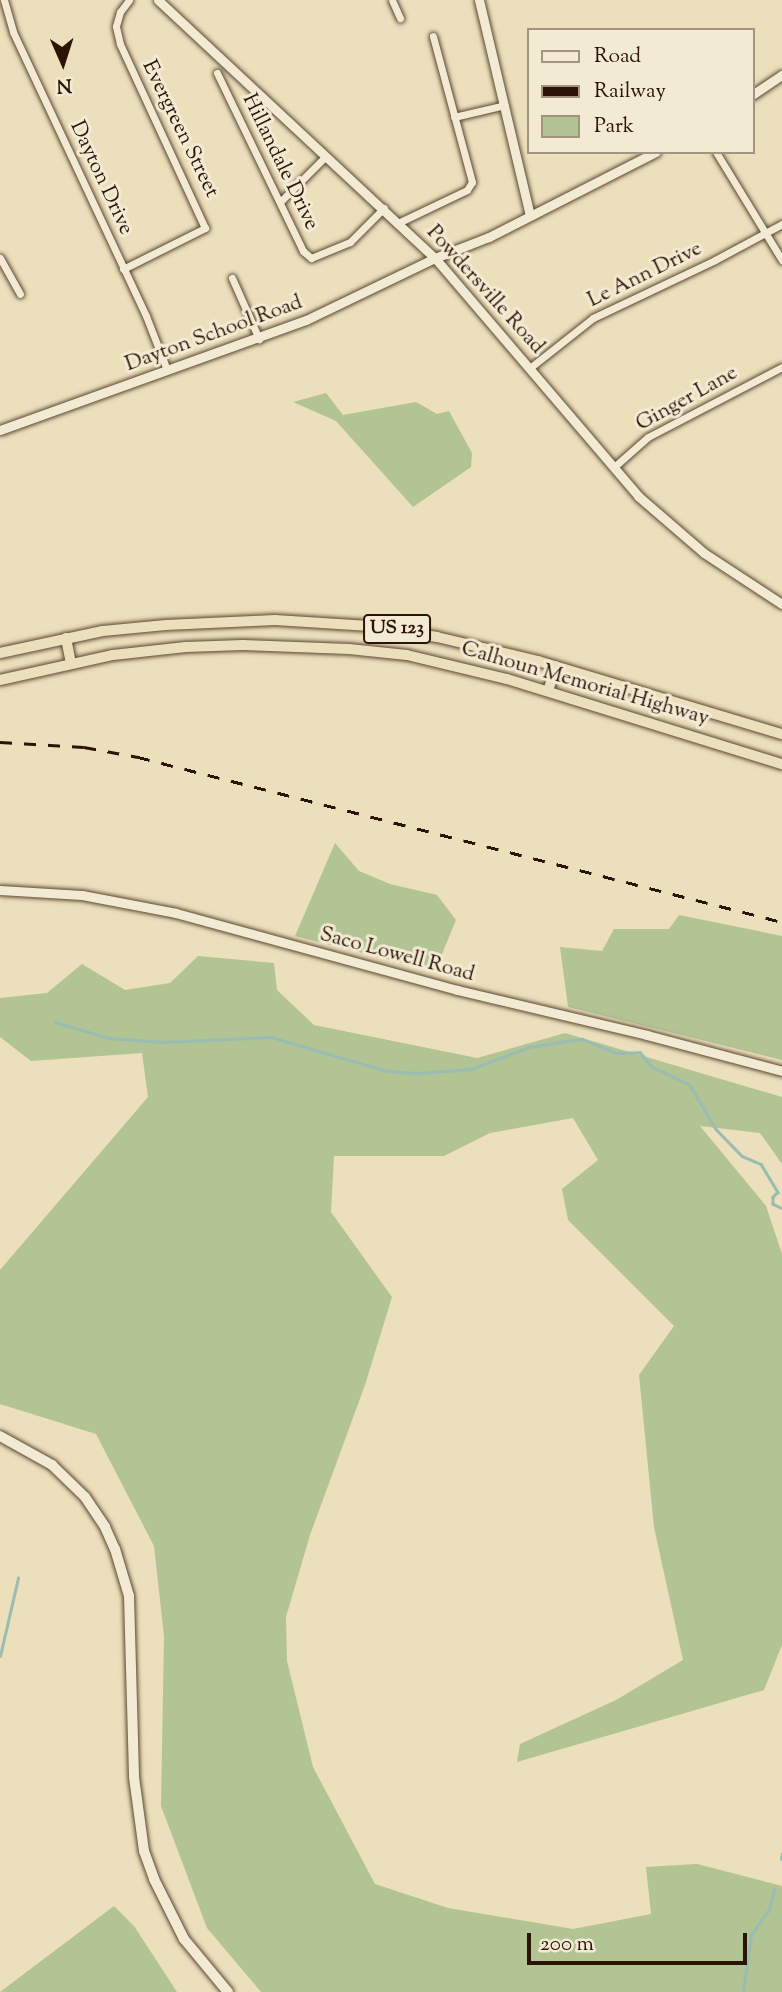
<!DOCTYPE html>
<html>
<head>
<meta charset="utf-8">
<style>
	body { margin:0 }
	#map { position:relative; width:782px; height:1992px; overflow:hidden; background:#ecdfbb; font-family:"Sorts Mill Goudy",serif }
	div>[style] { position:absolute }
	.green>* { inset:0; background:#b2c394 }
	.stream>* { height:2.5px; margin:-1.25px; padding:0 1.25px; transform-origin:1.25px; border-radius:1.25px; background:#99bcb3 }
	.roads { filter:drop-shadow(0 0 2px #5b4732) drop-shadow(0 0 2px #5b4732) }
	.minor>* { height:7px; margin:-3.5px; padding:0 3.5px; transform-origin:3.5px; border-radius:3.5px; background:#f3ead3 }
	.tertiary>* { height:9px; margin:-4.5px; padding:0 4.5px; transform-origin:4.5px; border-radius:4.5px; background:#f3ead3 }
	.secondary>* { height:10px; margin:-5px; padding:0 5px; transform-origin:5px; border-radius:5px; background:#f3ead3 }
	.trunk>* { height:10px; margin:-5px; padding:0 5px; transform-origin:5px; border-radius:5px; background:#ecdfbb }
	.rail>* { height:2.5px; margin-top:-1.25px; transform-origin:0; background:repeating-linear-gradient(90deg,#2b1405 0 12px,transparent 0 24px) }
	span { translate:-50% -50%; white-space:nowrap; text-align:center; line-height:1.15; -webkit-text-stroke:6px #f3ead3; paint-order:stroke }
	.shield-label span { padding:2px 5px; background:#f3ead3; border:2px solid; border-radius:5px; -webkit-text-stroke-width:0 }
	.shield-label { font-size:19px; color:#2b1405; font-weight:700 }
	.street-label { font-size:21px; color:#2b1405 }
	.legend { position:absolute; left:527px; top:28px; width:228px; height:126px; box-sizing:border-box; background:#f3ead3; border:2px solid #a39481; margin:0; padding:9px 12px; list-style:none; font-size:21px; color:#2b1405 }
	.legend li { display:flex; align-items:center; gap:14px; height:35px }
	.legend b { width:35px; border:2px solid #a39481 }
	.north { position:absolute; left:28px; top:28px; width:70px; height:70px; -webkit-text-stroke:5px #f3ead3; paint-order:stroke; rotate:177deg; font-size:19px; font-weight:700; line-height:28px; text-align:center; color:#2b1405 }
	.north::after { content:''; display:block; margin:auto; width:24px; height:32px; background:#2b1405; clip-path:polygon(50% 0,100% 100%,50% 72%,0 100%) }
	.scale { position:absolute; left:527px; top:1933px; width:220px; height:32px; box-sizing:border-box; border:4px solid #2b1405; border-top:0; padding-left:9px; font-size:21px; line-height:24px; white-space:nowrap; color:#2b1405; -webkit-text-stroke:5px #f3ead3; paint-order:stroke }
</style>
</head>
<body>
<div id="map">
	<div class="green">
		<div style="clip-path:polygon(326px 393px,343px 415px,416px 402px,437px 414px,449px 411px,472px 453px,471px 467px,413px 507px,336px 421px,293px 402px)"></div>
		<div style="clip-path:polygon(335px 843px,359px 871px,390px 884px,437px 895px,456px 920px,435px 971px,295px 936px)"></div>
		<div style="clip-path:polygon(679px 915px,782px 936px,782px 1060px,568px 1007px,560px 947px,602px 951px,614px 929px,669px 929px)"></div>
		<div style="clip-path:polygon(198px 956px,274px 963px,277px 990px,314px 1025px,477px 1058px,565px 1033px,782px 1097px,782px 1164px,760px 1133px,700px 1126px,766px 1206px,782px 1254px,782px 1645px,764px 1690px,517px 1762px,520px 1744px,616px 1700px,683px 1660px,654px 1527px,639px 1375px,674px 1326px,568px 1220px,562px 1189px,598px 1160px,573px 1118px,490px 1133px,444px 1156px,334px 1156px,331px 1212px,392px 1297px,365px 1385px,310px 1535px,286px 1617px,287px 1661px,313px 1767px,375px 1884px,448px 1908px,573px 1929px,651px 1914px,646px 1867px,697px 1864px,782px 1886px,782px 1992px,261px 1992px,207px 1928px,161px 1806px,164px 1636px,154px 1546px,96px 1434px,0 1404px,0 1270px,148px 1097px,142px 1053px,31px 1061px,0 1037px,0 998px,47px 993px,82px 964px,125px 990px,170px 983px)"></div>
		<div style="clip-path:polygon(114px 1906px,134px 1926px,177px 1992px,0 1992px)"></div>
	</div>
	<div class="stream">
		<div style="left:55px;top:1022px;width:56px;rotate:16.5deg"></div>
		<div style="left:109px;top:1038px;width:55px;rotate:4.2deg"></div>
		<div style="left:164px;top:1042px;width:107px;rotate:-2.7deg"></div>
		<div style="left:271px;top:1037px;width:121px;rotate:16.3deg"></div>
		<div style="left:387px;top:1071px;width:32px;rotate:4deg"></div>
		<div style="left:419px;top:1073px;width:52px;rotate:-4.4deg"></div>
		<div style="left:471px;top:1069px;width:62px;rotate:-20.8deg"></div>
		<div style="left:529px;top:1047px;width:54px;rotate:-8.6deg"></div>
		<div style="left:582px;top:1039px;width:38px;rotate:22deg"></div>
		<div style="left:617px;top:1053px;width:23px;rotate:-2deg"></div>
		<div style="left:640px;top:1052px;width:19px;rotate:51deg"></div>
		<div style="left:652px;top:1067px;width:42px;rotate:25.3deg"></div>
		<div style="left:690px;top:1085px;width:51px;rotate:59.4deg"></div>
		<div style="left:716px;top:1129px;width:37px;rotate:46deg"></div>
		<div style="left:742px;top:1156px;width:21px;rotate:23deg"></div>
		<div style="left:761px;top:1164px;width:33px;rotate:59deg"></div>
		<div style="left:778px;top:1192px;width:7px;rotate:135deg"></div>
		<div style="left:773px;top:1197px;width:7px;rotate:90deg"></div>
		<div style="left:773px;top:1204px;width:10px;rotate:24deg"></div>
		<div style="left:0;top:1656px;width:80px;rotate:-77deg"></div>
		<div style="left:781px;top:1859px;width:5px;rotate:-79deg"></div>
		<div style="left:743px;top:1992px;width:58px;rotate:-82deg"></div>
		<div style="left:751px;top:1935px;width:32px;rotate:-55deg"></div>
		<div style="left:769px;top:1909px;width:20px;rotate:-75deg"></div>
	</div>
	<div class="roads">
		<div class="minor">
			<div style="left:4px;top:0;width:33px;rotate:74deg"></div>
			<div style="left:13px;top:32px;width:314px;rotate:64.9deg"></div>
			<div style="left:146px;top:316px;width:58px;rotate:68.7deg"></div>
			<div style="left:392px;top:0;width:20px;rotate:66deg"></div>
			<div style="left:217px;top:73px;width:198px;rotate:64.2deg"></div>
			<div style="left:303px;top:251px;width:11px;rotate:41deg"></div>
			<div style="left:311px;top:258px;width:42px;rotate:-22.3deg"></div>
			<div style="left:350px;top:242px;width:48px;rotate:-45deg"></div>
			<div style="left:454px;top:117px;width:52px;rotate:-13.2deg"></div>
			<div style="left:716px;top:152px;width:127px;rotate:58.6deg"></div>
			<div style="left:280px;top:202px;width:65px;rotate:-45deg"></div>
			<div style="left:400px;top:222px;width:74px;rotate:-25.5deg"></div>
			<div style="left:467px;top:190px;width:9px;rotate:-58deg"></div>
			<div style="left:472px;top:182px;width:151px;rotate:-105deg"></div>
			<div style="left:0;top:258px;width:41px;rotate:60.9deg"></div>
			<div style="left:123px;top:269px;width:92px;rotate:-26.6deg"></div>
			<div style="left:205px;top:228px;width:203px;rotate:-114.8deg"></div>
			<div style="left:120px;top:44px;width:18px;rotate:-103deg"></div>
			<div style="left:116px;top:26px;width:15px;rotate:-74deg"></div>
			<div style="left:120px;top:12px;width:15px;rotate:-53deg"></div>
			<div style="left:232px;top:278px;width:67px;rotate:66.1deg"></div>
			<div style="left:531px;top:367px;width:79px;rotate:-38.3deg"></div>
			<div style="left:593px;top:318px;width:135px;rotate:-25.4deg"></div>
			<div style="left:715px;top:260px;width:76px;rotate:-28.2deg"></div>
			<div style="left:614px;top:467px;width:45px;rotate:-41.4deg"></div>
			<div style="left:648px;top:437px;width:151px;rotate:-27.6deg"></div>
		</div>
		<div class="tertiary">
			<div style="left:158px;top:0;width:379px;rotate:43deg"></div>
			<div style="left:435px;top:258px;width:313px;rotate:49.5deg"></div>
			<div style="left:638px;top:496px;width:87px;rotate:40.8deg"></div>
			<div style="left:704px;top:553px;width:93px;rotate:33.2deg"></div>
			<div style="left:479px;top:0;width:221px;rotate:76.7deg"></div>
			<div style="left:752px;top:95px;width:36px;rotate:-34deg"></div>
			<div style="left:0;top:430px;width:325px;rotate:-19.8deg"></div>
			<div style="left:306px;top:320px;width:143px;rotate:-25.7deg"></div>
			<div style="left:435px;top:258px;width:58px;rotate:-21.3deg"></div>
			<div style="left:489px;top:237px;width:187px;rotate:-27deg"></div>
			<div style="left:0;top:890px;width:82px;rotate:3.5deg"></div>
			<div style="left:82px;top:895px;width:96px;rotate:10.8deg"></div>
			<div style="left:176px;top:913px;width:291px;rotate:15.3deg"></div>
			<div style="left:457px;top:990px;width:195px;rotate:13.3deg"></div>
			<div style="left:647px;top:1035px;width:140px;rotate:14.9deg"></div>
		</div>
		<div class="secondary">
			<div style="left:0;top:1436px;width:60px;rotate:29.1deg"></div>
			<div style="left:52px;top:1465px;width:46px;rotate:44.1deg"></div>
			<div style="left:85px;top:1497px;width:36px;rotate:56deg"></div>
			<div style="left:105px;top:1527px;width:24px;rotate:66deg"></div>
			<div style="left:115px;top:1549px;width:49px;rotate:73.4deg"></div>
			<div style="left:129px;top:1596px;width:181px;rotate:88.4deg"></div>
			<div style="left:134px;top:1777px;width:75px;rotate:82.3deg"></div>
			<div style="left:144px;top:1851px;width:30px;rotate:70deg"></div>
			<div style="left:154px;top:1879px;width:67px;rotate:63.4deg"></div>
			<div style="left:184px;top:1939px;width:69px;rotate:50.3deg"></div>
		</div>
		<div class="trunk">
			<div style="left:66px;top:638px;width:26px;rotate:79deg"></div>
			<div style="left:0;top:653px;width:105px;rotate:-12.1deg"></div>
			<div style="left:103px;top:631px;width:63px;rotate:-5.4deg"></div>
			<div style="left:166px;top:625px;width:109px;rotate:-2.6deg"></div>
			<div style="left:275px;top:620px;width:95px;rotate:3.6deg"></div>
			<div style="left:370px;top:626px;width:68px;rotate:9.3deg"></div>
			<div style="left:437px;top:637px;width:104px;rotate:13.4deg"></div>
			<div style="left:538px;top:661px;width:255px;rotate:16.7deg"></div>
			<div style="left:0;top:680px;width:116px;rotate:-12.5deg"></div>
			<div style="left:113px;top:655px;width:73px;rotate:-6.3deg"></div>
			<div style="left:186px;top:647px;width:57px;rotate:-2deg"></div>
			<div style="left:243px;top:645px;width:106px;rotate:2.2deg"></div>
			<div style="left:349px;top:649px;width:58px;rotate:5.9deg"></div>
			<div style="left:407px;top:655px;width:103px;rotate:13.5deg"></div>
			<div style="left:507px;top:679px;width:288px;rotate:17.2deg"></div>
			<div style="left:548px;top:691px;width:26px;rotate:-72deg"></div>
		</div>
	</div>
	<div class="rail">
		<div style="left:0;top:742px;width:84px;rotate:3.4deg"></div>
		<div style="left:84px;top:747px;width:55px;rotate:10.5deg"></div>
		<div style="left:138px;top:757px;width:665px;rotate:14.37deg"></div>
	</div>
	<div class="shield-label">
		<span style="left:397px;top:629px">US 123</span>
	</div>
	<div class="street-label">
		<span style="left:180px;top:129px;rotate:64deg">Evergreen Street</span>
		<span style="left:280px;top:162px;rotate:64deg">Hillandale Drive</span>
		<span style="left:101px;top:178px;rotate:65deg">Dayton Drive</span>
		<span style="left:645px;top:275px;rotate:-26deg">Le Ann Drive</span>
		<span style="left:485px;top:290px;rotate:48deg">Powdersville Road</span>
		<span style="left:214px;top:334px;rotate:-20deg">Dayton School Road</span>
		<span style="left:687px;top:399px;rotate:-29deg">Ginger Lane</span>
		<span style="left:585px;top:684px;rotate:16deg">Calhoun Memorial Highway</span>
		<span style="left:397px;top:955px;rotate:15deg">Saco Lowell Road</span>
	</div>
	<ul class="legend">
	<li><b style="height:9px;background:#f3ead3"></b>Road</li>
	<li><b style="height:9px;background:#2b1405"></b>Railway</li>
	<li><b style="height:19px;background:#b2c394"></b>Park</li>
	</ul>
	<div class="north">N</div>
	<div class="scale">200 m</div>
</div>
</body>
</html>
